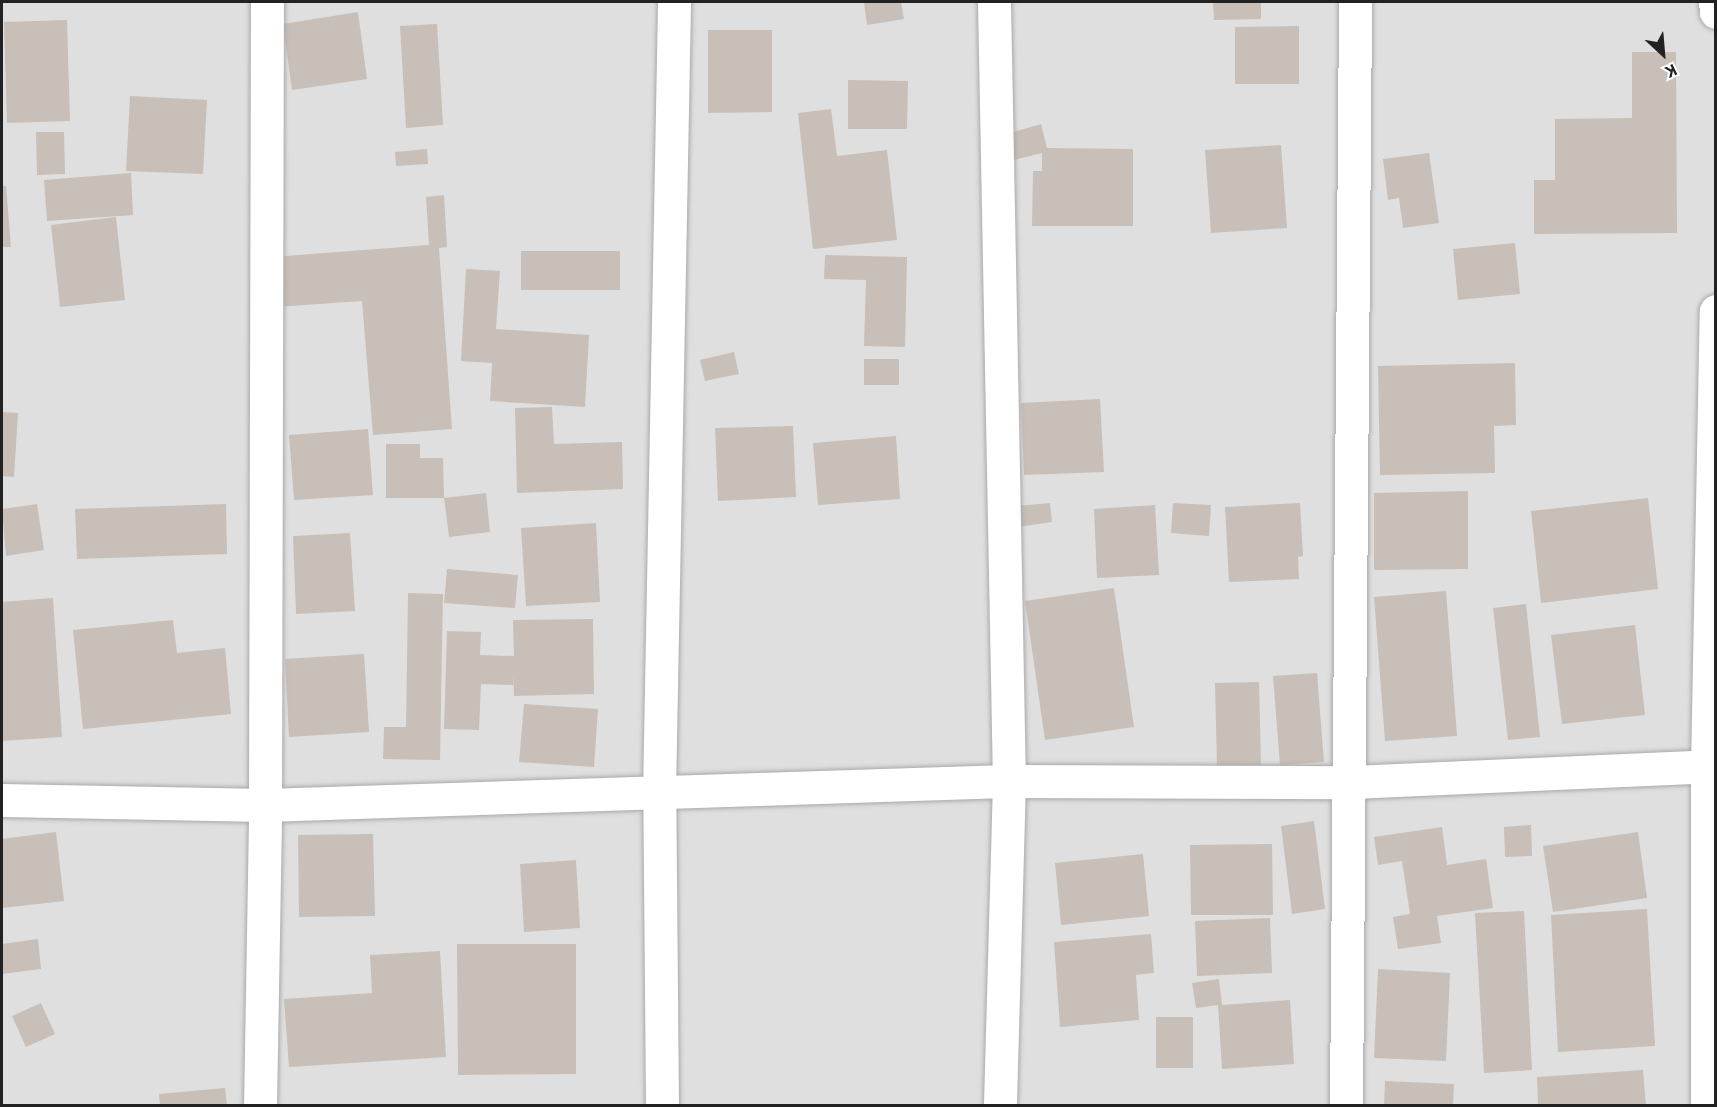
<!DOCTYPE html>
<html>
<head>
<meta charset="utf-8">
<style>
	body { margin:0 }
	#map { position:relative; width:1717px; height:1107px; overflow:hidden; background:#f2efe9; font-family:Roboto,sans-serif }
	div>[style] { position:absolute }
	.residential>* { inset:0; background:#e0dfdf }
	.building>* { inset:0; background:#c7bfb8 }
	.roads { filter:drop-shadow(0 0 2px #a9a9a9) drop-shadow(0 0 2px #a9a9a9) }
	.street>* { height:33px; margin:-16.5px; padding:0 16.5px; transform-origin:16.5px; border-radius:16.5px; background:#fff }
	span { translate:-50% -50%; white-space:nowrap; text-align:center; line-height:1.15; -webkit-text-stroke:4.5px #fff; paint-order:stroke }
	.frame { position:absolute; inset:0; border:3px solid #222; pointer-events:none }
	.north { position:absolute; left:1633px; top:24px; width:60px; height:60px; -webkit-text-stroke:4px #fff; paint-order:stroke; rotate:154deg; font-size:16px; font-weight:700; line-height:24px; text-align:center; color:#222 }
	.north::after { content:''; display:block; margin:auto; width:21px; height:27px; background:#222; clip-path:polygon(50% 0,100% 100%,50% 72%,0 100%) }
</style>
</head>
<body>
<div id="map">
	<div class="residential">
		<div style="clip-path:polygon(2px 2px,1715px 2px,1715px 1105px,2px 1105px)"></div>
	</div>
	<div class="building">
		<div style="clip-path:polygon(864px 2px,901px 2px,904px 19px,867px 25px)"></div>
		<div style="clip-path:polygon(1213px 2px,1261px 2px,1261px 19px,1214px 20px)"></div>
		<div style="clip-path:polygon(358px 12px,367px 79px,292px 90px,283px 24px)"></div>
		<div style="clip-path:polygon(67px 20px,70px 121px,7px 123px,4px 22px)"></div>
		<div style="clip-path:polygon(437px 24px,443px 125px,406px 128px,400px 26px)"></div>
		<div style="clip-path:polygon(1299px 26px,1299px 84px,1235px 84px,1235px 27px)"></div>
		<div style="clip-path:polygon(708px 30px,772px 30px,772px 112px,708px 113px)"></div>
		<div style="clip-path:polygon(1632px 52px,1676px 52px,1677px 233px,1534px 234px,1534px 180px,1555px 180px,1555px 119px,1632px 118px)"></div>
		<div style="clip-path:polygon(848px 80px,908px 81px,907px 129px,848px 129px)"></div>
		<div style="clip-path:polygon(130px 96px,207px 100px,203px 174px,126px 171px)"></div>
		<div style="clip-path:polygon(831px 109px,837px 156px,887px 150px,897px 240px,813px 249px,798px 113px)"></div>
		<div style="clip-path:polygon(1041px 124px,1047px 148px,1133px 149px,1133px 226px,1032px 226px,1033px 171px,1042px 171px,1042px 153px,1010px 161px,1003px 135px)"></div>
		<div style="clip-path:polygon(36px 132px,64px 132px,65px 174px,37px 175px)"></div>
		<div style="clip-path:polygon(1281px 145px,1287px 228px,1211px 233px,1205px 150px)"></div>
		<div style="clip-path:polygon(427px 149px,428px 164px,396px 166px,395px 152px)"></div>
		<div style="clip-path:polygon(1429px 153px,1439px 223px,1403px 228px,1399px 198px,1388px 200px,1383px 159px)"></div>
		<div style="clip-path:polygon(131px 173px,133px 215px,47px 221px,44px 180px)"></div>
		<div style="clip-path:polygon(2px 186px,6px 186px,11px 247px,2px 247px)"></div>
		<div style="clip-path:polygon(444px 195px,447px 247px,439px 248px,452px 429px,373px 435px,362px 301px,276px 307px,272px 257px,429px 245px,426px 197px)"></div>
		<div style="clip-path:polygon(116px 217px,125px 300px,60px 307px,51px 225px)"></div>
		<div style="clip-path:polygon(1515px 243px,1520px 294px,1458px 300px,1453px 249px)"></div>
		<div style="clip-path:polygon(521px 251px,620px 251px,620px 290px,521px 290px)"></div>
		<div style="clip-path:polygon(825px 255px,907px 257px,905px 347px,864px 346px,866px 280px,824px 279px)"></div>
		<div style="clip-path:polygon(466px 269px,500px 271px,496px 329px,589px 335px,585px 407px,490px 401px,492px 363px,461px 361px)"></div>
		<div style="clip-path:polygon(734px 352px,739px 374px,705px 381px,700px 360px)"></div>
		<div style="clip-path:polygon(864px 359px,899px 359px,899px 385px,864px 385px)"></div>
		<div style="clip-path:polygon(1515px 363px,1516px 425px,1494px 426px,1495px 473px,1380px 475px,1378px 366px)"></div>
		<div style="clip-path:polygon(1100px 399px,1104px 472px,1024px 475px,1021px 403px)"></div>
		<div style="clip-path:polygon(552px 407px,554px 444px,622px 442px,623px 489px,517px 493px,515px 408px)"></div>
		<div style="clip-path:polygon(2px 412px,18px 413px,14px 477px,2px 476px)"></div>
		<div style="clip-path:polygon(793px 426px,796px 497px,718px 501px,715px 428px)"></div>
		<div style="clip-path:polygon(368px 429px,373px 495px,294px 500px,289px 435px)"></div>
		<div style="clip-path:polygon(896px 436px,900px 499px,818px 505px,813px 443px)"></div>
		<div style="clip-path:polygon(386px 444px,420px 444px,420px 458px,443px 458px,444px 498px,386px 498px)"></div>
		<div style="clip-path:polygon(1468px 491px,1468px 569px,1374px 570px,1374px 493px)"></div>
		<div style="clip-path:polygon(486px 493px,490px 532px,449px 537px,444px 498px)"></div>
		<div style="clip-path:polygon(1648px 498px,1658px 589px,1541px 603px,1531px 511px)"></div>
		<div style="clip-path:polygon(1050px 503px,1052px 522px,1018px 527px,1016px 506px)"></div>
		<div style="clip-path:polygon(1173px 503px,1211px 505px,1209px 536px,1171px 533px)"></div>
		<div style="clip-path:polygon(1300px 503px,1303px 556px,1298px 557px,1299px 579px,1229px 582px,1225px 507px)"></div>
		<div style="clip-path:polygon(37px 504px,44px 550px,6px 556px,2px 509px)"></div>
		<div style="clip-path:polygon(226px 504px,227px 554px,77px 559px,75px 509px)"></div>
		<div style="clip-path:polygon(1155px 505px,1159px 575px,1097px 578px,1094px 509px)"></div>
		<div style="clip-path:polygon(596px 523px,600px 602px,526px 606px,521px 528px)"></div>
		<div style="clip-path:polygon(350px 533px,355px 611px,296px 614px,293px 536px)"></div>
		<div style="clip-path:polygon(447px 569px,518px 575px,515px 608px,444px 603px)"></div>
		<div style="clip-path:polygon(1114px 588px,1134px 727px,1045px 740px,1025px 601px)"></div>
		<div style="clip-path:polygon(1446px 591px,1457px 736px,1385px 741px,1374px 597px)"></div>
		<div style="clip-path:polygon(408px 593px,443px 594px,440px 760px,383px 759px,384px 727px,406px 727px)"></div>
		<div style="clip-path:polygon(53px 598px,62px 737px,2px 741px,2px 602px)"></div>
		<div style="clip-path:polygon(1526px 604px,1540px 737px,1508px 740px,1493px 608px)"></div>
		<div style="clip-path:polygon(593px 619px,594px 694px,514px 696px,513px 674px,513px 685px,481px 684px,479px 730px,444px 729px,447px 631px,481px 632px,480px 655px,514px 656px,513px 620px)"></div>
		<div style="clip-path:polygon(173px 620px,177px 653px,225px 648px,231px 714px,83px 729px,73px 630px)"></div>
		<div style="clip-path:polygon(1635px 625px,1645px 715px,1562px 724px,1551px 635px)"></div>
		<div style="clip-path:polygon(364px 654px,369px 732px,289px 737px,285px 659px)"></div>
		<div style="clip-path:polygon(1317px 673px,1324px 762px,1280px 765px,1273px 676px)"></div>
		<div style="clip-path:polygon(1259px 682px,1261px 765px,1217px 766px,1215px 683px)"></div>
		<div style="clip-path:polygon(524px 704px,598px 709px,594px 767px,519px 762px)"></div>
		<div style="clip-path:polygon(1314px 821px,1325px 909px,1292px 914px,1281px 826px)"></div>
		<div style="clip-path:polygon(1531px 825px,1532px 856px,1505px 857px,1504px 827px)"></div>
		<div style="clip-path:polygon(1442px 827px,1447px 865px,1486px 859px,1493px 908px,1437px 916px,1441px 943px,1398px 949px,1393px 917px,1410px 914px,1402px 861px,1378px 865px,1374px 837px)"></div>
		<div style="clip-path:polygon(56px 832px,64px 901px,2px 908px,2px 839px)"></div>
		<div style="clip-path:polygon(1638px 832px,1647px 898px,1553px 912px,1543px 846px)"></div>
		<div style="clip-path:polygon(373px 834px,375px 916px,299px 917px,298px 835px)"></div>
		<div style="clip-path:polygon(1272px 844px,1273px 915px,1191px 915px,1190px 845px)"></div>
		<div style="clip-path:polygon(1143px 854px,1149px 916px,1061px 925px,1055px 863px)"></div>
		<div style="clip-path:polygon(576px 860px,580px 928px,524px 932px,520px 864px)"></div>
		<div style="clip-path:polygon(1647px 909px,1655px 1046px,1558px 1052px,1551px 915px)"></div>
		<div style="clip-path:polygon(1524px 911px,1532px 1070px,1484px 1073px,1475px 913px)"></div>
		<div style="clip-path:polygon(1270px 918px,1272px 973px,1197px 976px,1195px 921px)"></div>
		<div style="clip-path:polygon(1151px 934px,1154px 973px,1136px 975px,1139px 1020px,1060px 1027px,1054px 942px)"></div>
		<div style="clip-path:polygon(38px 939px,41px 969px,2px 974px,2px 944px)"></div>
		<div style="clip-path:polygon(457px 944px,576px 944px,576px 1074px,458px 1075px)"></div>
		<div style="clip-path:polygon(440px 951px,446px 1057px,289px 1067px,284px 999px,372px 993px,370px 955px)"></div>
		<div style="clip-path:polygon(1378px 969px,1450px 973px,1446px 1061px,1374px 1058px)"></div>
		<div style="clip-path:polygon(1219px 979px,1222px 1005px,1290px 1000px,1294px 1064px,1222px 1069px,1218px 1005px,1196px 1008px,1192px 983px)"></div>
		<div style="clip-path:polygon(41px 1003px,55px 1034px,26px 1047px,12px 1016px)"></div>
		<div style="clip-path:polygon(1156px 1017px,1193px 1017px,1193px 1068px,1156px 1068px)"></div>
		<div style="clip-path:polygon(1643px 1070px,1646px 1106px,1538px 1106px,1537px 1077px)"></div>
		<div style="clip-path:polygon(1385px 1081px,1454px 1084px,1453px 1106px,1384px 1106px)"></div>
		<div style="clip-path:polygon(225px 1088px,227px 1106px,160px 1106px,159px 1094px)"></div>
	</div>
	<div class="roads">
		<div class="street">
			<div style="left:994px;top:2px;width:779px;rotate:88.9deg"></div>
			<div style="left:1009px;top:781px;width:325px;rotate:91.6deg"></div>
			<div style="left:1715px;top:2px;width:10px;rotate:84deg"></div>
			<div style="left:2px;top:800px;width:263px;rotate:1.1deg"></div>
			<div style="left:265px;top:805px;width:744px;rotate:-1.85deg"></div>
			<div style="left:1009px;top:781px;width:342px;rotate:0.2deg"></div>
			<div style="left:1351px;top:782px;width:365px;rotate:-2.5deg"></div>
			<div style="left:260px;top:1106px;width:301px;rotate:-89deg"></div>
			<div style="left:265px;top:805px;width:803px;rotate:-89.86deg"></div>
			<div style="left:662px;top:1106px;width:313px;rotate:-90.5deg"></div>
			<div style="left:659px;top:793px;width:791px;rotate:-88.91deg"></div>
			<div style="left:1346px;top:1106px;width:1104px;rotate:-89.53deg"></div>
			<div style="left:1707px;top:1106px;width:340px;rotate:-90deg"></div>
			<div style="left:1707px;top:766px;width:455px;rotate:-88.9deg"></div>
		</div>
	</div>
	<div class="frame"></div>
	<div class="north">K</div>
</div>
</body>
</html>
